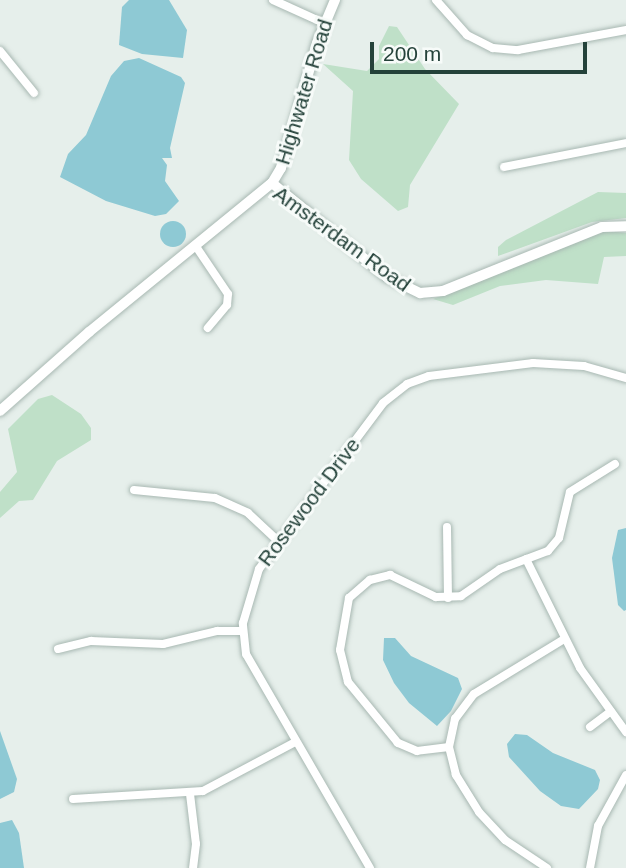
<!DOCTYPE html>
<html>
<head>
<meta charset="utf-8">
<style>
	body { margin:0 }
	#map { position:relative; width:626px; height:868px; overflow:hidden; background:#e6efeb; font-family:Arial,sans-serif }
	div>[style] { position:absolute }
	.green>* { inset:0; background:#bfe0c8 }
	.water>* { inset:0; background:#8ec9d4 }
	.round { border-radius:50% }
	.roads { filter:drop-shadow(0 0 2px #a8b8b2) drop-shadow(0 0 2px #a8b8b2) }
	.minor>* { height:8px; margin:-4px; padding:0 4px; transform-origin:4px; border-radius:4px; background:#fff }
	.tertiary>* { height:10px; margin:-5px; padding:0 5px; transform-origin:5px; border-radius:5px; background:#fff }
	span { translate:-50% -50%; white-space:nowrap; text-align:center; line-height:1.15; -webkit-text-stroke:6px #f7fbf9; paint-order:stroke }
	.street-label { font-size:21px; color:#24423a }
	.scale { position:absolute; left:370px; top:42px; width:217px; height:32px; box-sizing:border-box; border:4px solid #24423a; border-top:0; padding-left:9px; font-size:21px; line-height:24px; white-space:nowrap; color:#24423a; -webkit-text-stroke:5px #f7fbf9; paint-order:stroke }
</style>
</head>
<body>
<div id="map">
	<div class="green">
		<div style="clip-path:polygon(389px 26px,397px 27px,425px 69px,459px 104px,410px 185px,408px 207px,398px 211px,361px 179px,349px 160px,353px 91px,323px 64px,367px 71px,379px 59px,379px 46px)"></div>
		<div style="clip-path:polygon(598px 192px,626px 193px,626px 218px,592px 222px,498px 256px,498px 247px,506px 240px)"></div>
		<div style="clip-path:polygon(606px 231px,626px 233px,626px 256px,604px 257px,598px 284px,546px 280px,500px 286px,453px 305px,433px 299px)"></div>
		<div style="clip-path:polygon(52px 395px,81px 414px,91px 428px,91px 440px,57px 461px,33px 500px,19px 501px,0 518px,0 492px,17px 472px,8px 429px,38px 399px)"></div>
	</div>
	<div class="water">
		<div style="clip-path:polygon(129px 0,169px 0,187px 30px,183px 58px,142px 54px,119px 45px,122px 7px)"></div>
		<div style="clip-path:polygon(139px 58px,181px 77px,185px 83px,170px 148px,172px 158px,162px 158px,167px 165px,165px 181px,179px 201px,166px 214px,155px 216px,106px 201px,60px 177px,68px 154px,86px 135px,111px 76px,124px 61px)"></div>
		<div class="round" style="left:160px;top:221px;width:26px;height:26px"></div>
		<div style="clip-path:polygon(626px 528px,626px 610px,624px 611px,618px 605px,612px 558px,618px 530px)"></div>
		<div style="clip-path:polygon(384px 638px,395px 638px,411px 656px,458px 678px,462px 689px,451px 711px,437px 726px,409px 703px,394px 683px,383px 660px)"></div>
		<div style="clip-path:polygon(0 731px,17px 779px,14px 792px,0 799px)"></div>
		<div style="clip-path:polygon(515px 734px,527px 735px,553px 753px,595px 770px,600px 780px,598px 789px,579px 809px,561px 806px,540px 791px,509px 757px,507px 744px)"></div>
		<div style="clip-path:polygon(12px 820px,19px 833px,24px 868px,0 868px,0 823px)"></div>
	</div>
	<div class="roads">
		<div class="minor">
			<div style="left:273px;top:0;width:56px;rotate:24.3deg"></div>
			<div style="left:436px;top:0;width:47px;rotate:48.5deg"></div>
			<div style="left:467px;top:35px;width:29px;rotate:27deg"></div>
			<div style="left:493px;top:48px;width:25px;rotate:5deg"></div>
			<div style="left:518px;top:50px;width:110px;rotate:-10.5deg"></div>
			<div style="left:0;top:51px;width:54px;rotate:51deg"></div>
			<div style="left:504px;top:167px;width:124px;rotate:-11.1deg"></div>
			<div style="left:195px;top:245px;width:59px;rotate:56deg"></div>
			<div style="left:228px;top:294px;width:11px;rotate:95deg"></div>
			<div style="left:227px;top:305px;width:30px;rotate:130deg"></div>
			<div style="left:134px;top:490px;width:81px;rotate:5.6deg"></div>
			<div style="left:215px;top:498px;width:36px;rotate:24deg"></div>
			<div style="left:248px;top:513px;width:41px;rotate:43deg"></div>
			<div style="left:447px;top:527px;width:71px;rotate:89.2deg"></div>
			<div style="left:526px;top:559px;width:122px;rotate:63.6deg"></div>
			<div style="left:580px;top:668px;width:79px;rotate:54.3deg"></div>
			<div style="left:58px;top:649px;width:34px;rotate:-14deg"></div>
			<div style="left:91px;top:641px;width:72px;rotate:2.4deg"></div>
			<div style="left:163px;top:644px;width:56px;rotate:-13.5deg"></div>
			<div style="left:217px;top:631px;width:26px"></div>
			<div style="left:590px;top:727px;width:26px;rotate:-37deg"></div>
			<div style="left:449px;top:747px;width:32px;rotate:173deg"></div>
			<div style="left:417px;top:751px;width:21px;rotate:-157deg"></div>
			<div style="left:398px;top:743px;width:79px;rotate:-129.3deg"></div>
			<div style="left:348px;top:682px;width:33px;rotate:-104deg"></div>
			<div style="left:340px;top:650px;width:53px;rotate:-80.2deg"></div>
			<div style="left:349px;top:598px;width:28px;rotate:-41deg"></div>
			<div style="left:370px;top:580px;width:21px;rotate:-14deg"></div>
			<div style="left:390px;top:575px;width:51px;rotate:25.6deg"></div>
			<div style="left:436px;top:597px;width:25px;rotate:-2deg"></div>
			<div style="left:461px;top:596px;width:47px;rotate:-34.7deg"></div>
			<div style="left:500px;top:569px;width:51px;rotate:-20.6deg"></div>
			<div style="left:548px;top:551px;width:17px;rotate:-50deg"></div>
			<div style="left:559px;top:538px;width:47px;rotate:-76.6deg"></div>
			<div style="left:570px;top:492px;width:53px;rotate:-31.9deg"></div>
			<div style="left:190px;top:794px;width:50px;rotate:83.2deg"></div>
			<div style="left:196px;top:844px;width:24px;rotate:97deg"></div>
			<div style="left:73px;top:799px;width:130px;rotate:-3.5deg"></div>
			<div style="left:203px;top:791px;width:104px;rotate:-28deg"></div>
			<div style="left:370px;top:868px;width:247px;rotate:-120.1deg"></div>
			<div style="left:246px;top:654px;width:31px;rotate:-96deg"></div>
			<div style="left:243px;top:623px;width:56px;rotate:-73.5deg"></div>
			<div style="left:259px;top:569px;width:207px;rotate:-53.2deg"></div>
			<div style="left:383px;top:403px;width:31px;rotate:-38deg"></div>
			<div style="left:407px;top:384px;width:23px;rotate:-20deg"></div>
			<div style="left:429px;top:376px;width:105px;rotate:-7.1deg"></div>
			<div style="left:533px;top:363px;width:51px;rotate:3.4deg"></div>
			<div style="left:584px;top:366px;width:44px;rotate:15.9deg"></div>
			<div style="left:547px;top:868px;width:50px;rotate:-146.3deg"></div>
			<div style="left:505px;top:840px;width:38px;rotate:-133deg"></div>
			<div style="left:479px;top:812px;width:44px;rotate:-121.9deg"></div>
			<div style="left:456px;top:775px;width:29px;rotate:-104deg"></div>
			<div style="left:449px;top:747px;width:29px;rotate:-78deg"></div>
			<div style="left:455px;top:719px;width:31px;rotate:-53deg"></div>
			<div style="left:474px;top:694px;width:105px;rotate:-31.4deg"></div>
			<div style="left:590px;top:868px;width:43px;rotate:-79.2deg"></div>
			<div style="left:598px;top:826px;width:58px;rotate:-61.2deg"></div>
		</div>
		<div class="tertiary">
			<div style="left:272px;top:183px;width:149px;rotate:39.3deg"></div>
			<div style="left:387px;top:277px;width:37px;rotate:26deg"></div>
			<div style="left:420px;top:293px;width:23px;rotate:-5deg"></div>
			<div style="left:443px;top:291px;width:171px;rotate:-21.9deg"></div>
			<div style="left:602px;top:227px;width:24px;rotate:-2deg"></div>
			<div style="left:0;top:411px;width:119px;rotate:-41.6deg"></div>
			<div style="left:89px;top:332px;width:236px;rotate:-39.2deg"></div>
			<div style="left:272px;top:183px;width:17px;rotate:-59deg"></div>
			<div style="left:281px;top:168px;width:130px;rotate:-73.9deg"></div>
			<div style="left:317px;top:43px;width:47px;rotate:-67.3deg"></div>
		</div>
	</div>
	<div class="street-label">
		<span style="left:304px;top:92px;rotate:-73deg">Highwater Road</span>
		<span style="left:342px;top:239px;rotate:36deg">Amsterdam Road</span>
		<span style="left:309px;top:502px;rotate:-53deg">Rosewood Drive</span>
	</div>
	<div class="scale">200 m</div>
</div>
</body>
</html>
